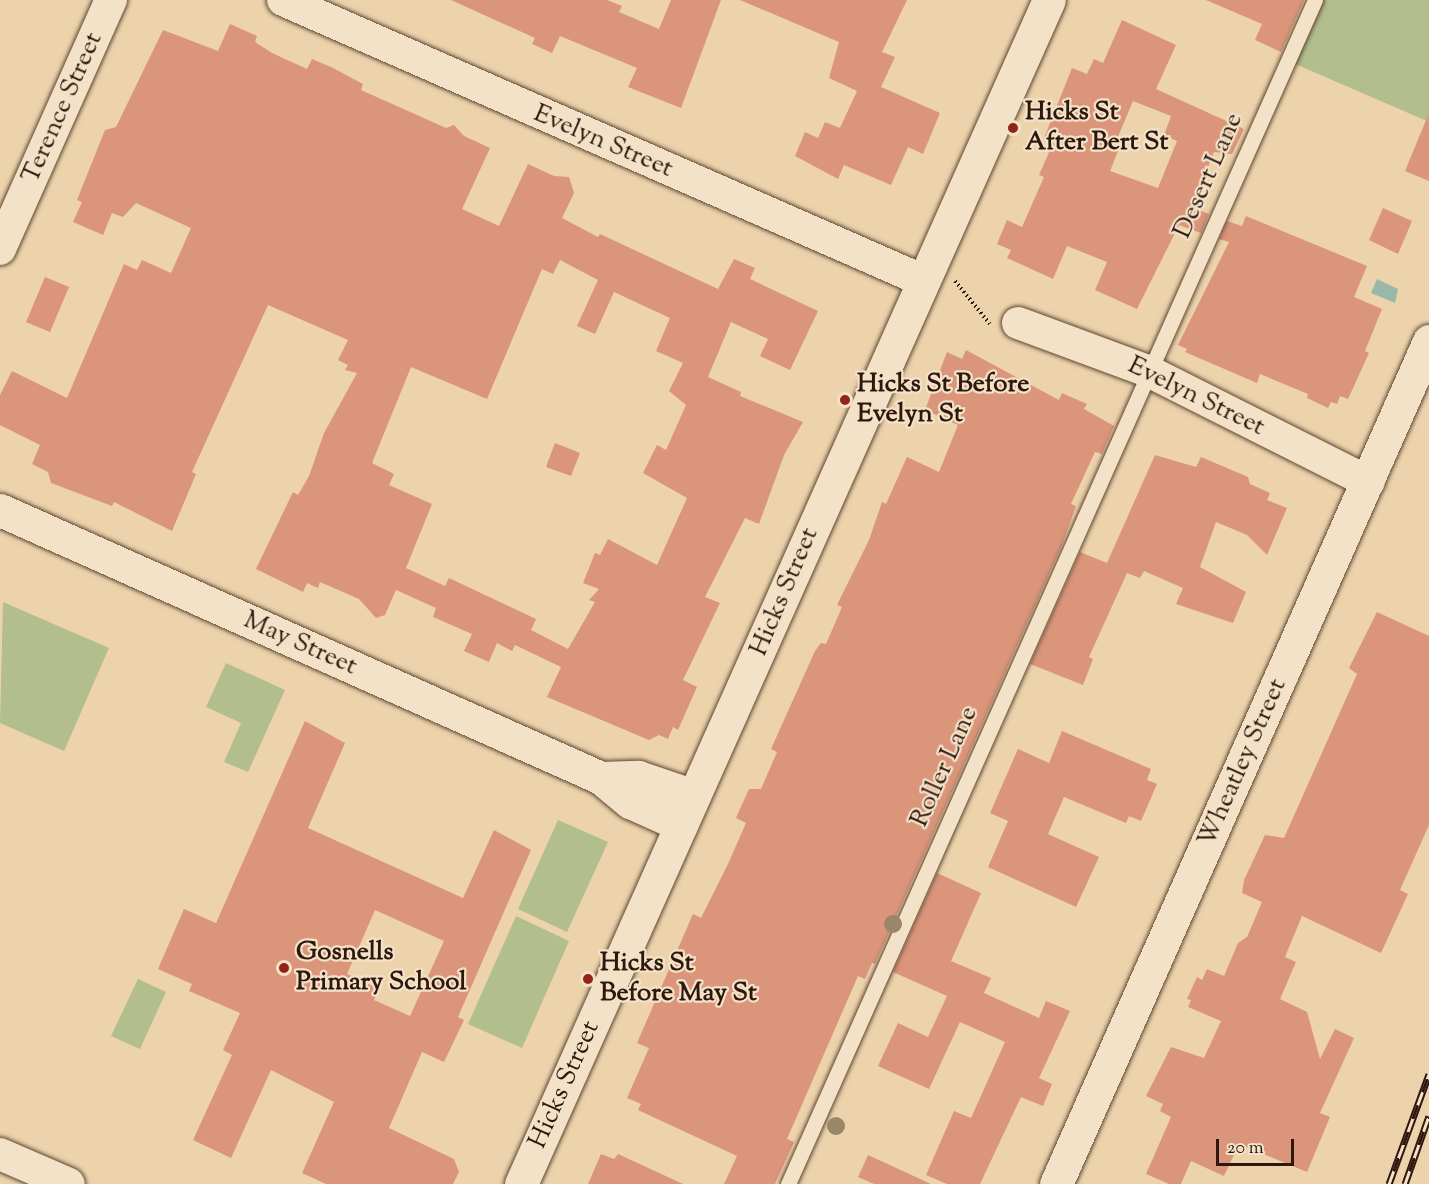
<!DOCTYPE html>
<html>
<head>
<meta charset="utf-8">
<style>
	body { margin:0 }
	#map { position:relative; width:1429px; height:1184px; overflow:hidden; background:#edd3ab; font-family:"Sorts Mill Goudy",serif }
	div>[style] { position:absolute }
	.green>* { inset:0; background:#b3be8d }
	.water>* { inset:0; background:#99b8a9 }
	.building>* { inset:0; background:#da957a }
	.path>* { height:4px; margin-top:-2px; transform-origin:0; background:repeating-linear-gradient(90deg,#2e170d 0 1.5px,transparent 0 4.5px) }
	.roads { filter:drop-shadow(0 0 2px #5e4634) drop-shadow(0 0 2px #5e4634) }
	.lane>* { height:15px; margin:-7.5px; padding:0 7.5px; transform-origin:7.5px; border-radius:7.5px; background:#f3e2c8 }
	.street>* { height:32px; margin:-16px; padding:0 16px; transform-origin:16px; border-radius:16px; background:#f3e2c8 }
	.secondary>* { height:33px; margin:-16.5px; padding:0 16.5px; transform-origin:16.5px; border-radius:16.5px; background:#f3e2c8 }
	.rail>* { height:7px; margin-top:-3.5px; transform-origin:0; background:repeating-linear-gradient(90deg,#f3e2c8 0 14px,#2e170d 0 28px); box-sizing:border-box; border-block:2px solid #2e170d }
	.trees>* { width:18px; height:18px; margin:-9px; border-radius:50%; background:#9a8769 }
	.dots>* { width:16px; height:16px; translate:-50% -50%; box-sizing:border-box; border:3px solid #f3e2c8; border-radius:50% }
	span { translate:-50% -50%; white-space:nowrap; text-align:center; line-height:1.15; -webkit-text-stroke:4.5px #f3e2c8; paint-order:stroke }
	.street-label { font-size:26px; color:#2e170d }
	.poi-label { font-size:26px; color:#2e170d; font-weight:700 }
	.left { translate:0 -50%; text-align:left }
	.scale { position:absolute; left:1216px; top:1139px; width:78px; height:27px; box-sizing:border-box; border:3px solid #2e170d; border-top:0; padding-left:8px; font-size:18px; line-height:21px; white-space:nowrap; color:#2e170d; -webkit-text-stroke:4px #f3e2c8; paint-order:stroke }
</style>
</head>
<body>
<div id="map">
	<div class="green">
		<div style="clip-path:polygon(1322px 0,1429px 0,1429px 122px,1293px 63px)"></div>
		<div style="clip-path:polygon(3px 602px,109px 648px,64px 751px,0 723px)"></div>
		<div style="clip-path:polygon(226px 663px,285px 690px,248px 772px,224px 762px,241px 723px,206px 707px)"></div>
		<div style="clip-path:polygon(558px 820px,608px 842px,567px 932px,518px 909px)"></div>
		<div style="clip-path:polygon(516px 916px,569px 941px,522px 1048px,468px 1024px)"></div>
		<div style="clip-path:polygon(138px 979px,166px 992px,140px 1049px,111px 1036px)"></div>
	</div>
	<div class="water">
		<div style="clip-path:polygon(1377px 279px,1398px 289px,1395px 303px,1371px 293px)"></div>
	</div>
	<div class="building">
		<div style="clip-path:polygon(451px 0,607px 0,622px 6px,619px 12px,659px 29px,671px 0,721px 0,681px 108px,628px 87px,637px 68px,560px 36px,552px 53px,532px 44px,535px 38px)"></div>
		<div style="clip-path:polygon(740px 0,907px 0,882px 52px,895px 57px,881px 87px,940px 113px,923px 154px,908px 147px,891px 185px,844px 165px,838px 179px,795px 156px,805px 132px,818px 138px,825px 122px,840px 128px,857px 91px,829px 78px,839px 42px)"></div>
		<div style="clip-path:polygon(1206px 0,1304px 0,1281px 52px,1255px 40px,1262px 24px)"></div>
		<div style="clip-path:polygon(evenodd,1122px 20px,1176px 45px,1156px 89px,1244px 129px,1232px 154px,1214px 152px,1192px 207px,1209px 214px,1201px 233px,1179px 225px,1137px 309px,1095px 290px,1107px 262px,1067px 246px,1053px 279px,1007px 258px,1011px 250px,997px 244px,1007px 220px,1022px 227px,1044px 177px,1039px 175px,1054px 141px,1044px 138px,1072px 68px,1087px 74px,1094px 59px,1103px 63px,1122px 20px,1133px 101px,1171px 116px,1164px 135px,1177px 141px,1158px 188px,1110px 171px,1122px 141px,1117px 139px,1133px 101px)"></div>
		<div style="clip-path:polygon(evenodd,230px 24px,257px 36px,255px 42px,272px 53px,307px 69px,312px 59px,331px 67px,363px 84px,361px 90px,446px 128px,454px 125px,464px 136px,490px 148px,462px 209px,499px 226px,528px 164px,554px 176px,569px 177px,574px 193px,562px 218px,598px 237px,600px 234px,718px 289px,734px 259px,755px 268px,750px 279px,818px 311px,790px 370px,760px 356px,768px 339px,731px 322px,708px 377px,741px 392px,740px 396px,803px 422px,784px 455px,759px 524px,745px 518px,705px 597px,720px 603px,683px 680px,697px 687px,678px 730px,673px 727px,668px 739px,659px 735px,649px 740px,547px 697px,561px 667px,515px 645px,512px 651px,497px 643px,489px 662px,464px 651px,472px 634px,433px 617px,436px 608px,396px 590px,385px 615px,376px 618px,359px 599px,320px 582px,318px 588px,307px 583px,303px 592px,256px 569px,293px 492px,298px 495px,309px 476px,324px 433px,357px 373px,345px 370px,348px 365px,338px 360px,348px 340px,268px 305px,192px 472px,196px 474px,172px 531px,114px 502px,112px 506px,51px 483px,48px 472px,32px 464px,40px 445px,0 425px,0 395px,12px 371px,67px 398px,124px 264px,137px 270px,142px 260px,171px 273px,191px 228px,136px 203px,123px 217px,112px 213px,103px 235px,73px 222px,82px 202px,77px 200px,105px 130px,116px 127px,163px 30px,218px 51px,230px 24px,560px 260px,598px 280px,577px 326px,595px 334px,614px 292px,670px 318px,656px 351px,683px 363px,669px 391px,686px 405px,666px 450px,657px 445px,643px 473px,687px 498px,657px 565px,608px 539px,600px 555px,595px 553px,583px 583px,599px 589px,589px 600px,595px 602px,568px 649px,531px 630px,536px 619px,449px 578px,445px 586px,406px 568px,432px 504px,389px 485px,394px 474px,372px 463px,411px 367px,487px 399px,542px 269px,553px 274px,560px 260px)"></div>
		<div style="clip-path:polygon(1429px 113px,1429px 181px,1405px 171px)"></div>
		<div style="clip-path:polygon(1383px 208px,1412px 221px,1398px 254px,1369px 240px)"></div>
		<div style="clip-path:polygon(1246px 216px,1367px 266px,1354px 297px,1382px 309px,1365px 351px,1369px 353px,1348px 399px,1340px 396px,1337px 404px,1331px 402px,1328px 408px,1307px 398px,1308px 394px,1260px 374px,1257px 383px,1185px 352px,1187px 349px,1178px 345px,1229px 242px,1219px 239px,1227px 221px,1242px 226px)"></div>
		<div style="clip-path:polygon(45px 277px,69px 287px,50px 332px,26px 322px)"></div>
		<div style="clip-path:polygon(966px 350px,1059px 400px,1062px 393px,1087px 404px,1084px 409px,1114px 426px,1102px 454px,1095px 452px,1071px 504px,1076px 506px,1062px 545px,875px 964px,872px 963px,865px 979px,858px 976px,787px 1139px,794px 1142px,775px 1184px,724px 1184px,737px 1156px,638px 1110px,641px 1104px,627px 1098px,649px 1048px,637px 1043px,693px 914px,701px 918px,728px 864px,746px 823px,736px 818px,749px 789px,761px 789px,777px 752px,771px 749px,815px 651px,821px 643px,826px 644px,842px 607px,837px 605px,869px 540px,882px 502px,886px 504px,907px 457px,939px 472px,958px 425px,925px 410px,947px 352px,962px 359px)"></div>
		<div style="clip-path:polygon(555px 443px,580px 453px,571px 476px,546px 467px)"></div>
		<div style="clip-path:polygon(1155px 455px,1196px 467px,1201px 457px,1248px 477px,1250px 484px,1270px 493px,1267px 500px,1287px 508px,1267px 555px,1247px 535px,1216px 522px,1200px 567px,1246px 592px,1233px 623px,1176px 604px,1183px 588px,1144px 571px,1140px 578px,1127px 573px,1089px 657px,1093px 659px,1083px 685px,1030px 664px,1080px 552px,1107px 563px)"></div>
		<div style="clip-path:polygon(1377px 612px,1429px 636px,1429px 825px,1400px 890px,1408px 894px,1381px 953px,1302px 916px,1285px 957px,1296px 962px,1280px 999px,1307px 1012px,1320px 1059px,1335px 1029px,1354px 1038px,1320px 1113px,1330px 1117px,1307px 1172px,1239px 1144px,1224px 1176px,1191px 1161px,1181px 1184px,1169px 1184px,1146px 1174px,1171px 1117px,1160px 1111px,1163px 1104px,1146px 1096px,1171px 1047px,1204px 1058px,1221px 1021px,1188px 1007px,1191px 1000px,1187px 999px,1197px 977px,1202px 980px,1207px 969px,1224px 976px,1238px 943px,1247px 937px,1262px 902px,1242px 893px,1244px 880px,1265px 835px,1284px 838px,1357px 674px,1349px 668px)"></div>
		<div style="clip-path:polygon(evenodd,305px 721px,345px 743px,308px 828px,463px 898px,494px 830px,531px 850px,458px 1017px,464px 1020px,444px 1062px,422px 1052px,389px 1128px,454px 1159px,459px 1172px,453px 1184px,326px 1184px,302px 1173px,334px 1102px,271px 1070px,231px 1158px,193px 1140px,232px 1055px,223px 1050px,240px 1013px,189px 991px,192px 984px,158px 969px,184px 909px,216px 923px,305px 721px,375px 910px,444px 941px,410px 1016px,374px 1000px,379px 989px,347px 974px,375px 910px)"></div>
		<div style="clip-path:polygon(1062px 731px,1151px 769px,1147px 780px,1157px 784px,1141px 821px,1129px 816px,1126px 823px,1064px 797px,1048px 834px,1099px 857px,1076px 907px,988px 867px,1008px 821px,990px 813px,1018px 749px,1049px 763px)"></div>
		<div style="clip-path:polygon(937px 873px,981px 893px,951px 961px,991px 978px,984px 993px,1039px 1018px,1046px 1001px,1070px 1011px,1039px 1078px,1052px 1084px,1043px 1106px,1021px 1097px,980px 1184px,947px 1184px,926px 1175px,954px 1111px,971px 1118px,1005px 1042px,960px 1022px,929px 1089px,878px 1066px,898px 1023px,928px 1037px,947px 996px,893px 972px)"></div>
		<div style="clip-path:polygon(601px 1154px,614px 1159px,618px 1154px,683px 1184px,588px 1184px)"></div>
		<div style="clip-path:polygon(868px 1155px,931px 1184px,874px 1184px,858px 1177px)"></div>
	</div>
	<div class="path">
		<div style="left:955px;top:281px;width:55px;rotate:50.9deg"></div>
	</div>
	<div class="roads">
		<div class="lane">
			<div style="left:788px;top:1184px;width:1296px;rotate:-66.01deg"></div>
		</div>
		<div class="street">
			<div style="left:283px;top:0;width:700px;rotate:23.67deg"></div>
			<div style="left:0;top:249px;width:273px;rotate:-66deg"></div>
			<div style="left:1018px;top:323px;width:139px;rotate:20.3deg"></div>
			<div style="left:1148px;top:371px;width:247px;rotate:26.7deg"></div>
			<div style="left:0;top:1154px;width:75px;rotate:23.5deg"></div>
		</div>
		<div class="secondary">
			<div style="left:0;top:510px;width:658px;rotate:24.03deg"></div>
			<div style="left:601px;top:778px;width:38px;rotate:40deg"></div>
			<div style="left:630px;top:802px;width:56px;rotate:24.3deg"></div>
			<div style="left:601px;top:778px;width:37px;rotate:-2deg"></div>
			<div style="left:638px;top:777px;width:59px;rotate:18.7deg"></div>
			<div style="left:521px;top:1184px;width:1296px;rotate:-65.97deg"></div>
			<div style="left:1056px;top:1184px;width:922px;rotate:-66.13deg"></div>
		</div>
	</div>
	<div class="rail">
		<div style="left:1389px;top:1184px;width:117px;rotate:-70deg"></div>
		<div style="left:1405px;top:1184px;width:72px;rotate:-70.6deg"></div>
	</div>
	<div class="trees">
		<div style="left:893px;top:924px"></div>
		<div style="left:836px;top:1126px"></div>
	</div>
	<div class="dots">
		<div style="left:1013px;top:128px;background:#8f2418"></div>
		<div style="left:845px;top:400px;background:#8f2418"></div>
		<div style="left:284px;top:968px;background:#8f2418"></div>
		<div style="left:588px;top:979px;background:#8f2418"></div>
	</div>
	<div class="street-label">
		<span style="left:63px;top:108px;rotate:-66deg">Terence Street</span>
		<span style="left:603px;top:142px;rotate:23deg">Evelyn Street</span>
		<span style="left:1209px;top:176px;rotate:-66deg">Desert Lane</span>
		<span style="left:1196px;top:397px;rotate:26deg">Evelyn Street</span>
		<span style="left:785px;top:592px;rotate:-67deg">Hicks Street</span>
		<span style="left:300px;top:644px;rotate:24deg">May Street</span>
		<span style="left:1243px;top:763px;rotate:-66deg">Wheatley Street</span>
		<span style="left:945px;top:767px;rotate:-66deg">Roller Lane</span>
		<span style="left:565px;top:1085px;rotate:-66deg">Hicks Street</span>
	</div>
	<div class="poi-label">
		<span class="left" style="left:1025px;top:128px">Hicks St<br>After Bert St</span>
		<span class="left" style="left:857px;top:400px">Hicks St Before<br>Evelyn St</span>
		<span class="left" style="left:296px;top:968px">Gosnells<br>Primary School</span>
		<span class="left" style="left:600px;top:979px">Hicks St<br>Before May St</span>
	</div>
	<div class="scale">20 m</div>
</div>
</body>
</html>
